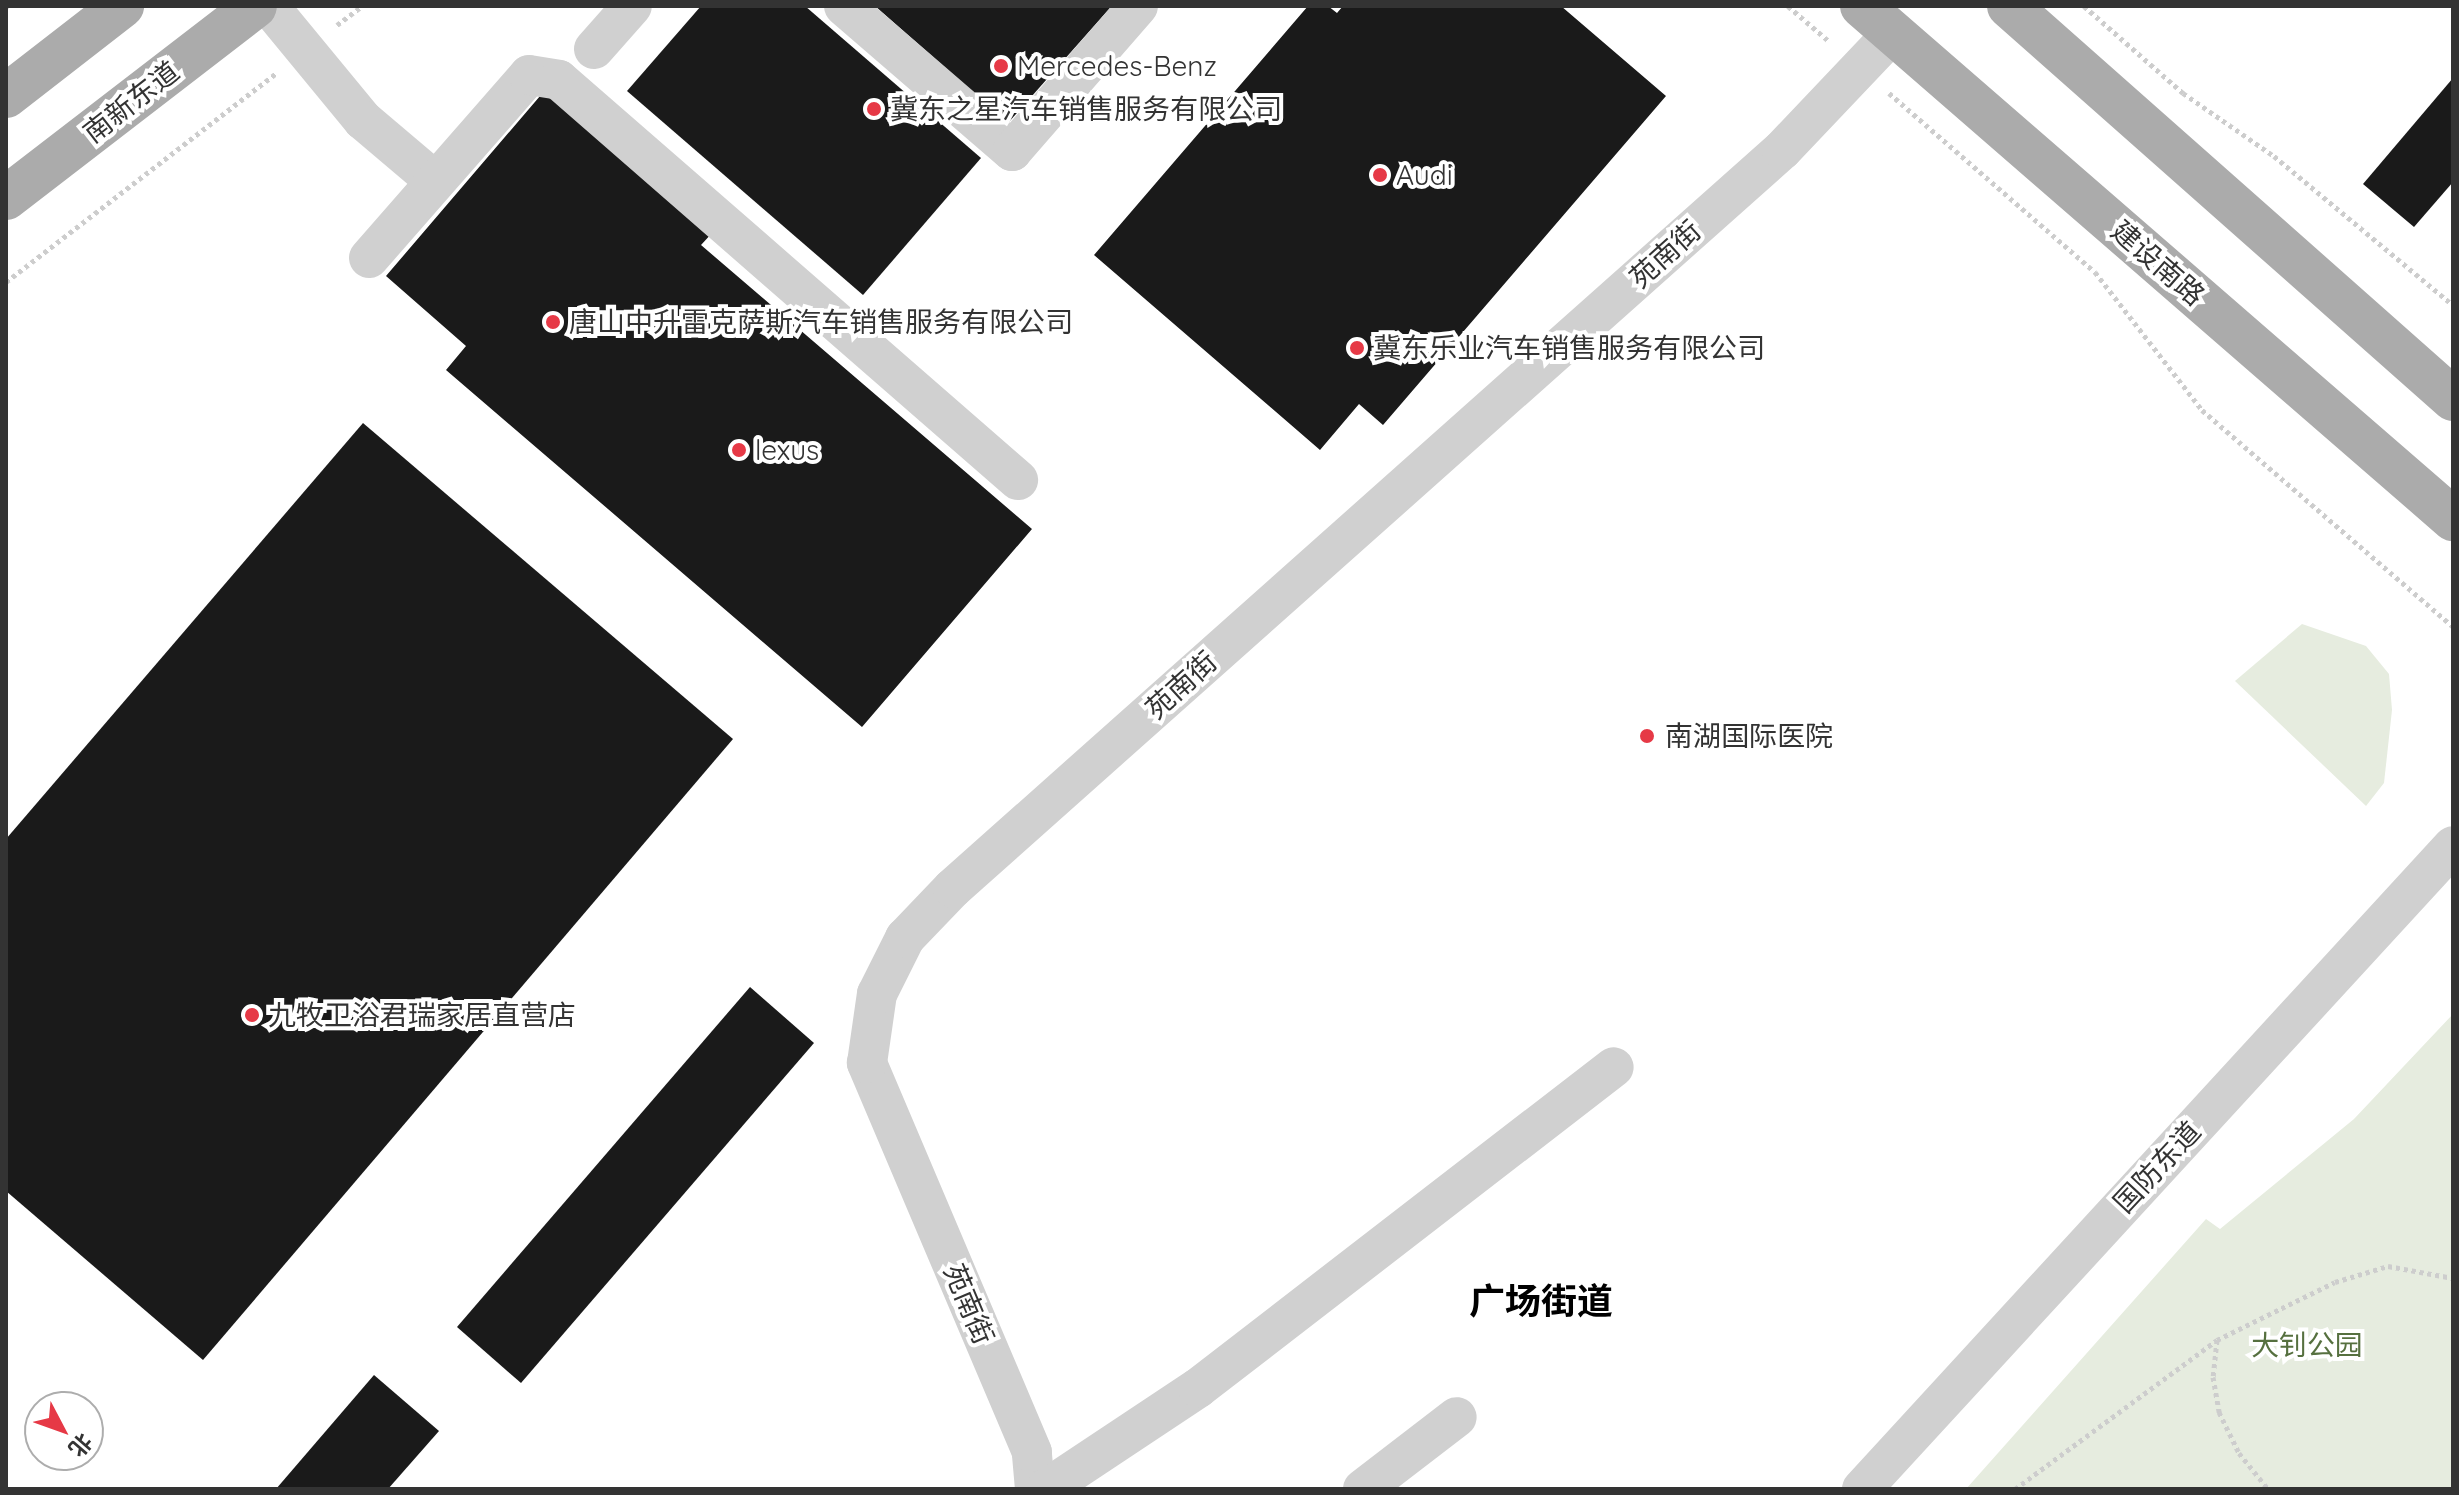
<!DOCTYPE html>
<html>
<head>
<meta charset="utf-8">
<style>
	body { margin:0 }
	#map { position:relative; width:2459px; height:1495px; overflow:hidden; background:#fff; font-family:Quicksand,"Noto Sans SC",sans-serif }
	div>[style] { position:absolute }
	.green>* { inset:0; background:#e6ecdf }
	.building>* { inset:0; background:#1a1a1a }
	.path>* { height:5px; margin-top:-2.5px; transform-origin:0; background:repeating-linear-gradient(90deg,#cdcdcd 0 4px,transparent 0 8px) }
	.minor>* { height:40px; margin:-20px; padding:0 20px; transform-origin:20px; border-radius:20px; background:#d0d0d0 }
	.major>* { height:44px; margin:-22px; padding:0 22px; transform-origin:22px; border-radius:22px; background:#ababab }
	.dots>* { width:22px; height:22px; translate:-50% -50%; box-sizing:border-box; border:4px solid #fff; border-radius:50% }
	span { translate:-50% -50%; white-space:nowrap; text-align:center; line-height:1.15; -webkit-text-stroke:8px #fff; paint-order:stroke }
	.poi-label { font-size:28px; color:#333 }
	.left { translate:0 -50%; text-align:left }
	.street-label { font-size:28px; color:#333 }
	.park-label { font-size:28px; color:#56703f }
	.district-label { font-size:36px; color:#000; font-weight:700 }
	.frame { position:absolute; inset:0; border:8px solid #333; pointer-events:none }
	.north { position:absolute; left:24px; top:1391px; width:80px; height:80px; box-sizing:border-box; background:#fff; border:2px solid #adadad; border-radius:50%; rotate:131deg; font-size:22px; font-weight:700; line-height:32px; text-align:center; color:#333 }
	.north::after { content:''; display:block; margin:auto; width:28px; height:36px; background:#e63946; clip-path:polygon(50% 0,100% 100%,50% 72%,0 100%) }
</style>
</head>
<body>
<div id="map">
	<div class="green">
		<div style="clip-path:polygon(2302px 624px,2366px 646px,2389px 674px,2392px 710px,2384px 783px,2366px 806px,2235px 681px)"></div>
		<div style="clip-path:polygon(2453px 1014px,2453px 1489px,1966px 1489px,2206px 1219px,2220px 1229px,2354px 1119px)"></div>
	</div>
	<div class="building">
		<div style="clip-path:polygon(701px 6px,805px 6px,981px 158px,863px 295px,627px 91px)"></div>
		<div style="clip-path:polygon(875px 6px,1107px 6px,1110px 8px,1008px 123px)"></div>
		<div style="clip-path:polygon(1308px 6px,1328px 6px,1337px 13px,1343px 6px,1561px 6px,1666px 96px,1383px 425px,1359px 404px,1320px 450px,1094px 255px)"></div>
		<div style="clip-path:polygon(2453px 78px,2453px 182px,2414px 227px,2363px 184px)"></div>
		<div style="clip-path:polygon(546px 89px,713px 232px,701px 245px,1032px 529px,862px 727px,446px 370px,466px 346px,386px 276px)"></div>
		<div style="clip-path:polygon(363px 423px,733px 739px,203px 1360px,6px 1191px,6px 839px)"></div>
		<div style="clip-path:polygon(750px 987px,814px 1043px,521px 1383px,457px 1327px)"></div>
		<div style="clip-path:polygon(374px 1375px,439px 1431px,388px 1489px,276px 1489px)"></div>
	</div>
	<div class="path">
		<div style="left:1788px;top:6px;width:55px;rotate:40.6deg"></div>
		<div style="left:2084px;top:6px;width:132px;rotate:41.3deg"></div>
		<div style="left:2183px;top:93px;width:111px;rotate:34.7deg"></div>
		<div style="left:2274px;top:156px;width:233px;rotate:39.8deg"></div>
		<div style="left:6px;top:7px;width:2px;rotate:-27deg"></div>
		<div style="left:337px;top:25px;width:31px;rotate:-37deg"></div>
		<div style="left:1889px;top:93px;width:273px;rotate:41deg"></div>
		<div style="left:2095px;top:272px;width:175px;rotate:52.2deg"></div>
		<div style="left:2202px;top:410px;width:332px;rotate:40.8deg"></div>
		<div style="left:6px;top:282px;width:341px;rotate:-37.7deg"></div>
		<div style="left:2217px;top:1340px;width:37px;rotate:96deg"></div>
		<div style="left:2213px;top:1377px;width:36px;rotate:80deg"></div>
		<div style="left:2219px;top:1412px;width:46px;rotate:64deg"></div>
		<div style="left:2239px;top:1453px;width:46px;rotate:51.1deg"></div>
		<div style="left:2015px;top:1489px;width:251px;rotate:-36.4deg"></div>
		<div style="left:2217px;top:1340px;width:131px;rotate:-26.2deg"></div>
		<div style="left:2335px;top:1282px;width:55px;rotate:-16.8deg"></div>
		<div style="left:2388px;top:1266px;width:66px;rotate:10.5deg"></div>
	</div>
	<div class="minor">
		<div style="left:269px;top:6px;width:148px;rotate:50.5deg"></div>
		<div style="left:363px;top:120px;width:94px;rotate:40.3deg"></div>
		<div style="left:844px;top:6px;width:222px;rotate:40.8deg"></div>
		<div style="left:1012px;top:151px;width:192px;rotate:-49deg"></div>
		<div style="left:594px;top:49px;width:57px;rotate:-48.5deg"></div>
		<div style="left:369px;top:258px;width:243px;rotate:-48.8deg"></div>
		<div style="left:529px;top:75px;width:30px;rotate:9deg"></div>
		<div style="left:559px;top:80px;width:609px;rotate:41.07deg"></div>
		<div style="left:1035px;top:1489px;width:37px;rotate:-95deg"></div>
		<div style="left:1032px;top:1452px;width:423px;rotate:-113deg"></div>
		<div style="left:867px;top:1063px;width:70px;rotate:-81.8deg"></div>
		<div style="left:877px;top:994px;width:63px;rotate:-63.4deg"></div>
		<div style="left:905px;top:938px;width:69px;rotate:-46.2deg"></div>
		<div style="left:953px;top:888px;width:1110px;rotate:-41.68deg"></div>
		<div style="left:1782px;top:150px;width:161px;rotate:-46.5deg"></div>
		<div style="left:1046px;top:1489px;width:182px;rotate:-33.6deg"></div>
		<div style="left:1198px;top:1388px;width:525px;rotate:-37.66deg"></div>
		<div style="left:1363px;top:1489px;width:118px;rotate:-37.5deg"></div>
		<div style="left:1862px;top:1489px;width:873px;rotate:-47.41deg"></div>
	</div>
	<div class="major">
		<div style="left:1862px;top:6px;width:783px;rotate:40.96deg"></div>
		<div style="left:2009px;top:6px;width:593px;rotate:41.51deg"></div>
		<div style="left:6px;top:96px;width:147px;rotate:-37.8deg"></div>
		<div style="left:6px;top:198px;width:314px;rotate:-37.6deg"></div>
	</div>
	<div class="dots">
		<div style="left:1001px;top:66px;background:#e63946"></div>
		<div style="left:874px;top:109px;background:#e63946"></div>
		<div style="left:1380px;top:175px;background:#e63946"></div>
		<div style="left:553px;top:322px;background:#e63946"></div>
		<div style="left:1357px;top:348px;background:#e63946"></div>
		<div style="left:739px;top:450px;background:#e63946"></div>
		<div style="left:1647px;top:736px;background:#e63946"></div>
		<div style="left:252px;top:1015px;background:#e63946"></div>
	</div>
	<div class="poi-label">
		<span class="left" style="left:1017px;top:66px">Mercedes-Benz</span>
		<span class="left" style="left:890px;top:109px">冀东之星汽车销售服务有限公司</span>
		<span class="left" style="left:1396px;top:175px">Audi</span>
		<span class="left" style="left:569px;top:322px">唐山中升雷克萨斯汽车销售服务有限公司</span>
		<span class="left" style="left:1373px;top:348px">冀东乐业汽车销售服务有限公司</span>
		<span class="left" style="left:755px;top:450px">lexus</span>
		<span class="left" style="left:1665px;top:736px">南湖国际医院</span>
		<span class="left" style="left:268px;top:1015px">九牧卫浴君瑞家居直营店</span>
	</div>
	<div class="street-label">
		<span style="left:131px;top:102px;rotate:-38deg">南新东道</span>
		<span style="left:1665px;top:254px;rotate:-42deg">苑南街</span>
		<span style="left:2158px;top:263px;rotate:41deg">建设南路</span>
		<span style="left:1181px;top:685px;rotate:-42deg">苑南街</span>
		<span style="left:2157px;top:1167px;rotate:-47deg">国防东道</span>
		<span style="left:969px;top:1304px;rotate:67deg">苑南街</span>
	</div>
	<div class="park-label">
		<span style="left:2307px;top:1345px">大钊公园</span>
	</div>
	<div class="district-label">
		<span style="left:1541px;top:1301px">广场街道</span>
	</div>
	<div class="frame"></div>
	<div class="north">北</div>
</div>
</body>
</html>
